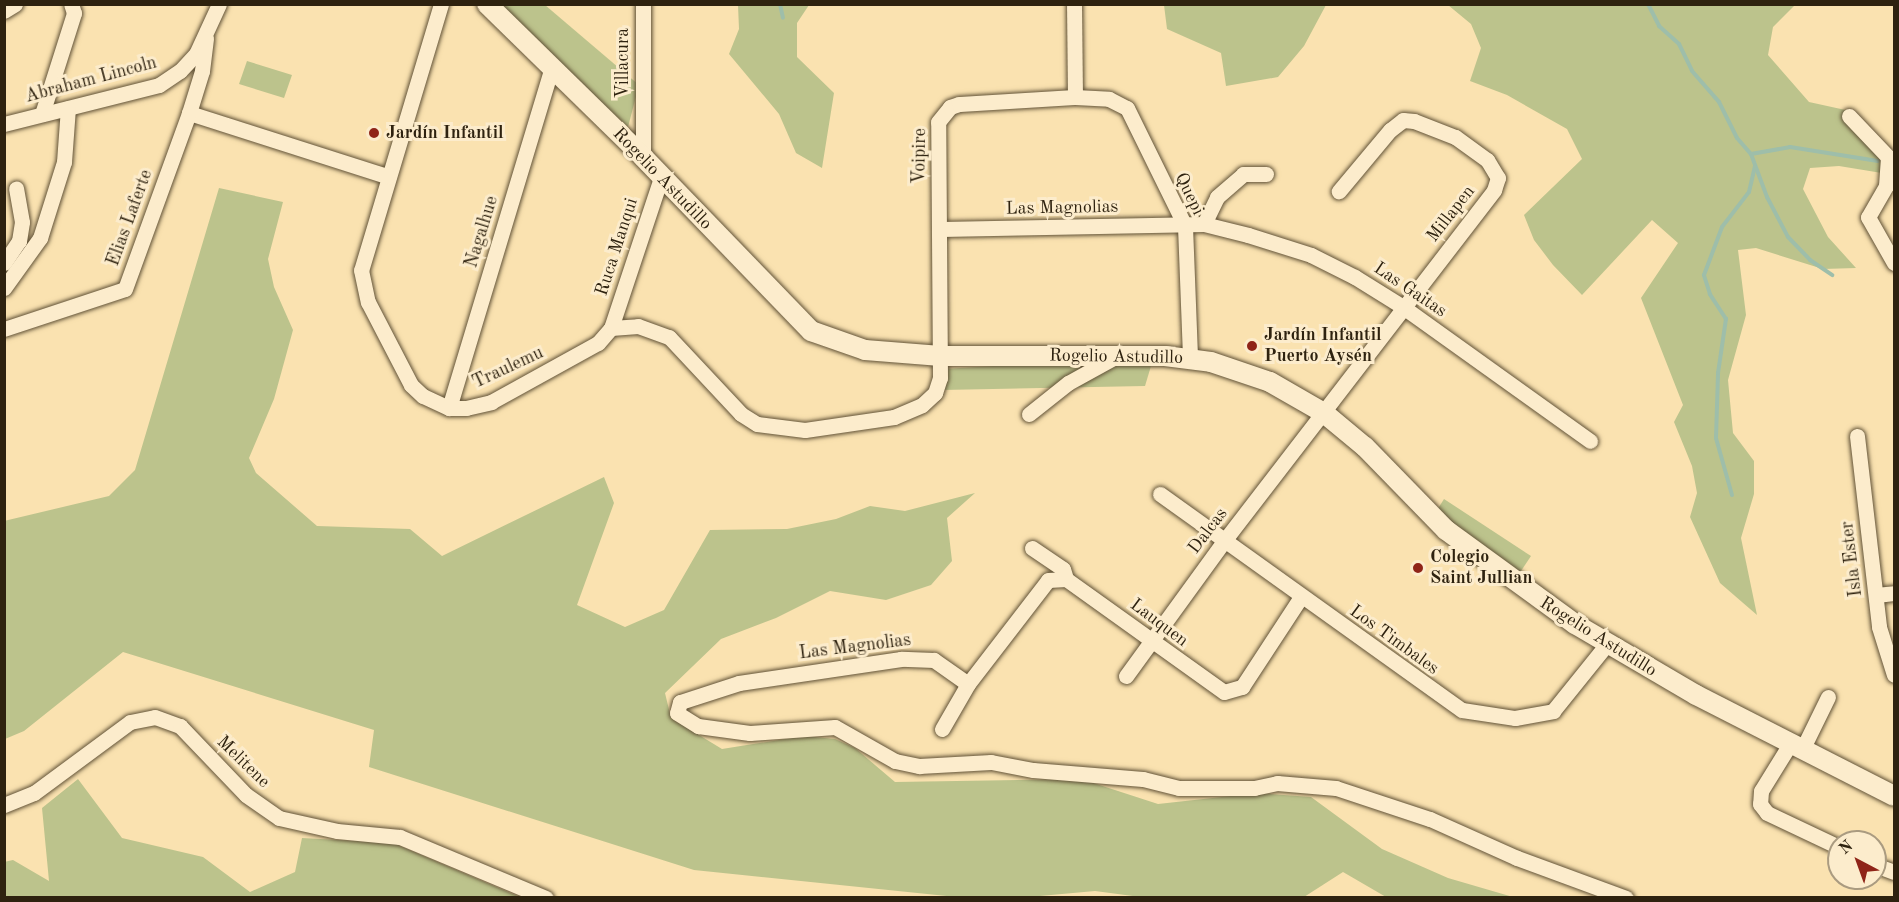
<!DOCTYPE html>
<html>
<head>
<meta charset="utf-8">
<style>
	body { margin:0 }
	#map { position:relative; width:1899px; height:902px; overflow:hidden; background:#fae2b0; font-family:"Old Standard TT",serif }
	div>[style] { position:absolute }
	.green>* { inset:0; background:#bcc38c }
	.stream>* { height:4px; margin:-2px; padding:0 2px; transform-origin:2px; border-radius:2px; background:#9ebeaa }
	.roads { filter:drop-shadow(0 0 2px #615237) drop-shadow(0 0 2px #615237) }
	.minor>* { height:15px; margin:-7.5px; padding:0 7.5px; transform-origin:7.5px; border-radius:7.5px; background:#fceccc }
	.tertiary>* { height:20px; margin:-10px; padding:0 10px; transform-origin:10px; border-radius:10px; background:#fceccc }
	.dots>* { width:16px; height:16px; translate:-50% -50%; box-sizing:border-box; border:3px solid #fceccc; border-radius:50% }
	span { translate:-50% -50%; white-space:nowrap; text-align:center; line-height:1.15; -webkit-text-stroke:6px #fceccc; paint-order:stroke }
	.street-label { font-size:18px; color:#2e220f }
	.poi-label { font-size:18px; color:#2e220f; font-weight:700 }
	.left { translate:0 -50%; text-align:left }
	.frame { position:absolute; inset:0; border:6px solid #2e220f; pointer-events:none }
	.north { position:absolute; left:1827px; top:830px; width:60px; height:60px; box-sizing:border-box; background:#fceccc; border:2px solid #aa9b80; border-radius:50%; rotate:319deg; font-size:16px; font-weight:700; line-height:24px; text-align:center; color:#2e220f }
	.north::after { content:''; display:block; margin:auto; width:21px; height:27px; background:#8f2418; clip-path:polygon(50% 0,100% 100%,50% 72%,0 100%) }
</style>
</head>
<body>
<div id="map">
	<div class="green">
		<div style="clip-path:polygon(497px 5px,545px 5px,639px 85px,628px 127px)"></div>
		<div style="clip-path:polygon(738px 5px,809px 5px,797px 23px,797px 57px,834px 93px,822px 168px,796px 153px,779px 114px,729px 54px,739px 29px)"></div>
		<div style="clip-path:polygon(1164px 5px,1164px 4px,1326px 5px,1304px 46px,1278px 77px,1226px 86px,1221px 53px,1167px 29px)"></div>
		<div style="clip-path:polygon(1448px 5px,1795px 5px,1773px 27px,1768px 55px,1809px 102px,1850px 111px,1894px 152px,1894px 175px,1839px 166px,1810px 168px,1803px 189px,1828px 237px,1856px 268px,1823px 269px,1756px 248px,1738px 250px,1746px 315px,1728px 380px,1733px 433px,1754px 461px,1754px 494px,1741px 538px,1757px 615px,1720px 583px,1690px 517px,1697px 493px,1692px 466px,1674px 422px,1683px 405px,1641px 298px,1678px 243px,1652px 220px,1582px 295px,1553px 265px,1534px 240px,1524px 215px,1582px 159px,1567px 129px,1507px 95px,1470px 81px,1481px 48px,1471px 24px)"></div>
		<div style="clip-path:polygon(247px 61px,292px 75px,284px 98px,239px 84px)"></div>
		<div style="clip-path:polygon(219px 188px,283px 202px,268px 259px,274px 287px,293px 330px,274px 399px,249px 458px,256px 473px,317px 526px,410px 529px,442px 556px,604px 477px,614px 503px,577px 605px,625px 627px,664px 610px,710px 530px,787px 529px,836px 519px,870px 506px,905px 511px,975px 493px,947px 518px,952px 561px,931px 585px,886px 600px,830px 591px,776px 618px,721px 639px,665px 693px,671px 718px,722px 749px,804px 736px,835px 739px,855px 748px,895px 782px,1081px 779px,1158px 804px,1258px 793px,1311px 797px,1382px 849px,1448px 878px,1513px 897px,1386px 897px,1343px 872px,1304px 897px,1148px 898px,1095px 891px,1029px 897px,966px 898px,694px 870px,369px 767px,374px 730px,123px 652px,24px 731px,5px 739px,4px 521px,109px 496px,135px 470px)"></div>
		<div style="clip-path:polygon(1045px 363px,1151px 366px,1145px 386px,942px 390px,944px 369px)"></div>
		<div style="clip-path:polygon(1444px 499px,1531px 556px,1517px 577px,1434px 515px)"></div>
		<div style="clip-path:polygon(78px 779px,122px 838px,203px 857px,250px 892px,295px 872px,302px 838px,393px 843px,520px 897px,5px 897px,4px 862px,13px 860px,49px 881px,42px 808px)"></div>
	</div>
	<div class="stream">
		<div style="left:780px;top:4px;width:14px;rotate:78deg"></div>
		<div style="left:1648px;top:4px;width:25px;rotate:63deg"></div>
		<div style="left:1659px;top:26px;width:27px;rotate:42deg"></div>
		<div style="left:1679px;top:44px;width:30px;rotate:64deg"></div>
		<div style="left:1692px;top:71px;width:41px;rotate:48.9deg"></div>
		<div style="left:1719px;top:102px;width:40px;rotate:63.4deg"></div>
		<div style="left:1737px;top:138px;width:21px;rotate:49deg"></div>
		<div style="left:1751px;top:154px;width:46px;rotate:69.6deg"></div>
		<div style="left:1767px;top:197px;width:45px;rotate:62.3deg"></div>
		<div style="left:1788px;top:237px;width:32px;rotate:46deg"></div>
		<div style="left:1810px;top:260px;width:27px;rotate:34deg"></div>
		<div style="left:1751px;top:154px;width:40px;rotate:-10deg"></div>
		<div style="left:1790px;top:147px;width:89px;rotate:9deg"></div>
		<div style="left:1732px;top:495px;width:59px;rotate:-105.7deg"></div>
		<div style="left:1716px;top:438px;width:65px;rotate:-88.2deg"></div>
		<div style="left:1718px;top:373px;width:55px;rotate:-81.6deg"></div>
		<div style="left:1726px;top:319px;width:30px;rotate:-123deg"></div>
		<div style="left:1710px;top:294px;width:20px;rotate:-108deg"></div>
		<div style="left:1704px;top:275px;width:51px;rotate:-69.4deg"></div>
		<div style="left:1722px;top:227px;width:44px;rotate:-52.4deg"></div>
		<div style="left:1749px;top:192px;width:27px;rotate:-77deg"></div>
	</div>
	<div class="roads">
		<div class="minor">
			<div style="left:441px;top:4px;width:278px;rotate:106.7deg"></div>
			<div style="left:361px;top:270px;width:33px;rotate:78deg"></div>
			<div style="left:368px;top:302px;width:93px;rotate:62.6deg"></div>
			<div style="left:411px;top:385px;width:16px;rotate:43deg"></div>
			<div style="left:423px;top:396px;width:29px;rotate:25deg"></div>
			<div style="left:449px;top:408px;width:17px"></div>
			<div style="left:466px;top:408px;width:26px;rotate:-13deg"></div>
			<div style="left:491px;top:402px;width:122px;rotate:-28.9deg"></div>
			<div style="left:598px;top:343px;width:20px;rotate:-49deg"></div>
			<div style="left:611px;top:328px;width:158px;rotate:-71.6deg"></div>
			<div style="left:643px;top:4px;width:153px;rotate:90deg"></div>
			<div style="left:4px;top:11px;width:13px;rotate:-32deg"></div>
			<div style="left:1075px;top:97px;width:34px;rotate:3deg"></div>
			<div style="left:1109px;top:99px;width:20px;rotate:27deg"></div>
			<div style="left:1127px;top:108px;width:131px;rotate:63.8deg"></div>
			<div style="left:1185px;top:226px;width:133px;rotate:87.8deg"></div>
			<div style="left:189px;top:113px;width:208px;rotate:17.7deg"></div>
			<div style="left:42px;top:114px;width:106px;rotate:-72.4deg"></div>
			<div style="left:74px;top:13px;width:9px;rotate:-108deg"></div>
			<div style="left:1849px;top:116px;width:57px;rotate:46.4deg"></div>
			<div style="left:1888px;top:157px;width:29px;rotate:94deg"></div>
			<div style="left:1886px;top:186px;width:36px;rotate:120deg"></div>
			<div style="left:1868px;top:217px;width:53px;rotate:60.5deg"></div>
			<div style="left:4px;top:124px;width:160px;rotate:-14.1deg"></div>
			<div style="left:159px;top:85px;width:25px;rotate:-34deg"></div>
			<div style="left:180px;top:71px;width:23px;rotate:-47deg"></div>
			<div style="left:196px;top:54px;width:55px;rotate:-65.3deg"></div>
			<div style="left:1204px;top:224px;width:30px;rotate:-64deg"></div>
			<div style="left:1217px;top:197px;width:35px;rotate:-41deg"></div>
			<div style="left:1243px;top:174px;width:23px"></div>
			<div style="left:941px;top:229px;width:263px;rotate:-1.1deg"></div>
			<div style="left:1204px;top:224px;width:45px;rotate:14deg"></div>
			<div style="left:1248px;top:235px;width:66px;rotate:17.6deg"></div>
			<div style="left:1311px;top:255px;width:49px;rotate:26.6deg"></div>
			<div style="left:1355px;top:277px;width:57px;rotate:32deg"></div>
			<div style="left:1403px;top:307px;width:230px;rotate:35.6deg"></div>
			<div style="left:4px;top:263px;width:27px;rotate:-56deg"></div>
			<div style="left:19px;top:241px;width:19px;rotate:-81deg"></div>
			<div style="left:22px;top:222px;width:34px;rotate:-100deg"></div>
			<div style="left:4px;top:288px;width:62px;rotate:-54.2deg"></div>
			<div style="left:40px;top:238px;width:80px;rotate:-72.5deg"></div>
			<div style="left:64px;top:162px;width:54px;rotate:-85.8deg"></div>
			<div style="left:611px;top:328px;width:27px;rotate:-4deg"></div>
			<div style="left:638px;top:326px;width:33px;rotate:20deg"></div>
			<div style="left:669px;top:337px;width:105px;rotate:46.9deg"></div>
			<div style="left:741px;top:414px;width:19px;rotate:32deg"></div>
			<div style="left:757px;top:424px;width:48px;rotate:7.1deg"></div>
			<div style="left:805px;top:430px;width:90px;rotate:-8.3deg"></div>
			<div style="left:894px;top:417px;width:30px;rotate:-23deg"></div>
			<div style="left:922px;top:405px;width:18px;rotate:-43deg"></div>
			<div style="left:935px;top:393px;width:16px;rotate:-72deg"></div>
			<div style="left:940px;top:378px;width:256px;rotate:-90.4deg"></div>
			<div style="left:938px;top:122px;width:19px;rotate:-51deg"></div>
			<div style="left:950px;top:107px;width:9px;rotate:-18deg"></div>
			<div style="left:959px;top:104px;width:116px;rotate:-3.5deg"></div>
			<div style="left:1075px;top:97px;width:93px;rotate:-90.6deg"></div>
			<div style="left:4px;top:329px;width:127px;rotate:-18.3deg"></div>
			<div style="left:125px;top:289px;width:187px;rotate:-70deg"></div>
			<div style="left:189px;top:113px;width:44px;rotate:-72.8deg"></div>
			<div style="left:202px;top:71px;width:33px;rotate:-83deg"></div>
			<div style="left:449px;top:408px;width:356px;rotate:-73.2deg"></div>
			<div style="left:1029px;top:414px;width:50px;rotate:-38.5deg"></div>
			<div style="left:1068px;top:383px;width:54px;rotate:-29deg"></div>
			<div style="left:1857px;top:436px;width:192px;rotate:83.4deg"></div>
			<div style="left:1879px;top:627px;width:50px;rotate:72.6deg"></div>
			<div style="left:1160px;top:494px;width:371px;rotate:35.6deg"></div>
			<div style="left:1462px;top:710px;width:54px;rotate:8.6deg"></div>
			<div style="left:1515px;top:718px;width:39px;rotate:-10deg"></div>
			<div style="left:1553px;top:711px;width:86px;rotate:-51.1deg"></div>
			<div style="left:1032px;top:548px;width:37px;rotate:34deg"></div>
			<div style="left:1063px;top:569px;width:10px;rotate:73deg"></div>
			<div style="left:1066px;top:579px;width:194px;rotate:35.6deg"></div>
			<div style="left:1224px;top:692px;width:19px;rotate:-16deg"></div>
			<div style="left:1242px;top:687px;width:108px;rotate:-56.8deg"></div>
			<div style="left:1876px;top:595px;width:18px;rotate:-6deg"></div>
			<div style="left:1126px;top:676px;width:167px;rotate:-54deg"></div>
			<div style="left:1224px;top:541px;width:443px;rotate:-52.4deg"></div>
			<div style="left:1494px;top:190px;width:13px;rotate:-72deg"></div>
			<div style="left:1498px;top:178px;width:21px;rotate:-121deg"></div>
			<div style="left:1487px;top:160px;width:39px;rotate:-144deg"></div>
			<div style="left:1455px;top:137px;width:44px;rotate:-158.7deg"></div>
			<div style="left:1414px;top:121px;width:11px;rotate:-175deg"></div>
			<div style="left:1403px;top:120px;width:16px;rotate:142deg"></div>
			<div style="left:1390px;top:130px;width:80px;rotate:129.9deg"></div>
			<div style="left:968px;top:684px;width:42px;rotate:-144.8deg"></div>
			<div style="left:934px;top:660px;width:33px;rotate:-178deg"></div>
			<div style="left:901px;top:659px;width:164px;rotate:171.6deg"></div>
			<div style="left:739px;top:683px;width:62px;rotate:162.1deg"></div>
			<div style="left:680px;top:702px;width:11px;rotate:105deg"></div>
			<div style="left:677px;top:713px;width:25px;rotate:32deg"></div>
			<div style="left:698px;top:726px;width:52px;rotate:7.7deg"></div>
			<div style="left:750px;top:733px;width:85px;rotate:-4deg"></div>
			<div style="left:835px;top:727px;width:69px;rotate:29.5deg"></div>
			<div style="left:895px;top:761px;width:25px;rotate:12deg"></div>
			<div style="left:919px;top:766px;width:72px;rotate:-3.2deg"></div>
			<div style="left:991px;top:762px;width:43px;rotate:10.8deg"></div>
			<div style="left:1033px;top:770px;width:110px;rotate:4.7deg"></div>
			<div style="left:1143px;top:779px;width:37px;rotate:14deg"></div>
			<div style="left:1179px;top:788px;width:75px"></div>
			<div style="left:1254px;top:788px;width:24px;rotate:-12deg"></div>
			<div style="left:1277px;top:783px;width:59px;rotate:4.8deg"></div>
			<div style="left:1336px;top:788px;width:99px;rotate:18.3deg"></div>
			<div style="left:1430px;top:819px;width:95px;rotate:24.1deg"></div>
			<div style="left:1517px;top:858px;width:116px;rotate:20.2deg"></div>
			<div style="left:942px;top:729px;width:52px;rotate:-60deg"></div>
			<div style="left:968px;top:684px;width:131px;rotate:-52.4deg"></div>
			<div style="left:1048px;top:580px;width:18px;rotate:-3deg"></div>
			<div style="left:1790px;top:744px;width:55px;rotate:121.7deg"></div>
			<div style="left:1761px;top:791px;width:13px;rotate:94deg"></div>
			<div style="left:1760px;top:804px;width:11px;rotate:52deg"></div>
			<div style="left:1767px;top:813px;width:80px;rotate:25.3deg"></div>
			<div style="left:1802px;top:750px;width:59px;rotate:-63.9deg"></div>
			<div style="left:4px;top:805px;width:32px;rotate:-22deg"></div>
			<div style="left:34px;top:793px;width:119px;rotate:-36.5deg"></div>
			<div style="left:130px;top:722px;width:25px;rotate:-11deg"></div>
			<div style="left:155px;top:717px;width:27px;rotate:20deg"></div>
			<div style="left:180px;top:726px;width:95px;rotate:46.3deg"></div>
			<div style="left:246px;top:795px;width:40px;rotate:34.9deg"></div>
			<div style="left:279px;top:818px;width:59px;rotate:12.6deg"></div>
			<div style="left:337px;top:831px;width:63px;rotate:5.4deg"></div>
			<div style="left:400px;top:837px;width:158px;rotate:22.7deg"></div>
			<div style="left:1875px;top:865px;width:20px;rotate:20deg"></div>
		</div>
		<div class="tertiary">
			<div style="left:487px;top:4px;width:219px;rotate:44.4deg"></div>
			<div style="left:643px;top:157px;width:242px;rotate:46deg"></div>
			<div style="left:811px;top:331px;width:57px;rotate:19.4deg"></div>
			<div style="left:865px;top:350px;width:76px;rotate:4.5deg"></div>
			<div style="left:941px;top:356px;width:224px"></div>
			<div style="left:1165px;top:356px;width:46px;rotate:7.4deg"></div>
			<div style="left:1211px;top:362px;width:62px;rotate:18.7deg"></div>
			<div style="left:1270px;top:382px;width:62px;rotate:29.9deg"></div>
			<div style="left:1324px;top:413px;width:53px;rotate:39.7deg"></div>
			<div style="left:1365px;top:447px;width:116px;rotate:45.7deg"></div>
			<div style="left:1446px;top:530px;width:160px;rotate:36.1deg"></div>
			<div style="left:1575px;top:624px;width:140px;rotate:30.4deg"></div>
			<div style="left:1696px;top:695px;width:222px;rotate:27deg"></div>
		</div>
	</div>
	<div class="dots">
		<div style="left:374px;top:133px;background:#8f2418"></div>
		<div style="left:1252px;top:346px;background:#8f2418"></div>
		<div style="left:1418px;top:568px;background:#8f2418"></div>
	</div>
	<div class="street-label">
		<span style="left:623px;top:63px;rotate:-90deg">Villacura</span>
		<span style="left:91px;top:80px;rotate:-15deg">Abraham Lincoln</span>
		<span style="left:920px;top:156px;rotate:-89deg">Voipire</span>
		<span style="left:662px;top:179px;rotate:46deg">Rogelio Astudillo</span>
		<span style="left:1189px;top:194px;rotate:64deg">Quepi</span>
		<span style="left:1062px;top:208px;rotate:-1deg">Las Magnolias</span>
		<span style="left:1451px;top:214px;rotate:-52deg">Millapen</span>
		<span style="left:130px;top:218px;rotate:-70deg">Elias Laferte</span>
		<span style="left:482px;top:232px;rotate:-73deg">Nagalhue</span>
		<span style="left:617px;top:247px;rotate:-72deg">Ruca Manqui</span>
		<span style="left:1410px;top:290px;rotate:34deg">Las Gaitas</span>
		<span style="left:1116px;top:357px;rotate:1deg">Rogelio Astudillo</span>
		<span style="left:508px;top:368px;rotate:-25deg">Traulemu</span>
		<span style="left:1208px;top:531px;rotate:-53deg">Dalcas</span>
		<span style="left:1852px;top:559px;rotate:-97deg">Isla Ester</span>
		<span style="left:1159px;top:623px;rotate:37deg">Lauquen</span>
		<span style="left:1598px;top:637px;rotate:32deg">Rogelio Astudillo</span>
		<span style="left:1394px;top:640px;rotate:36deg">Los Timbales</span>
		<span style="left:855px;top:647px;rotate:-7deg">Las Magnolias</span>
		<span style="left:243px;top:762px;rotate:44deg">Melitene</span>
	</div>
	<div class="poi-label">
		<span class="left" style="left:386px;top:133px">Jardín Infantil</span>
		<span class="left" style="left:1264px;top:346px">Jardín Infantil<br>Puerto Aysén</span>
		<span class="left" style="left:1430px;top:568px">Colegio<br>Saint Jullian</span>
	</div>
	<div class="frame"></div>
	<div class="north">N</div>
</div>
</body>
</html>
